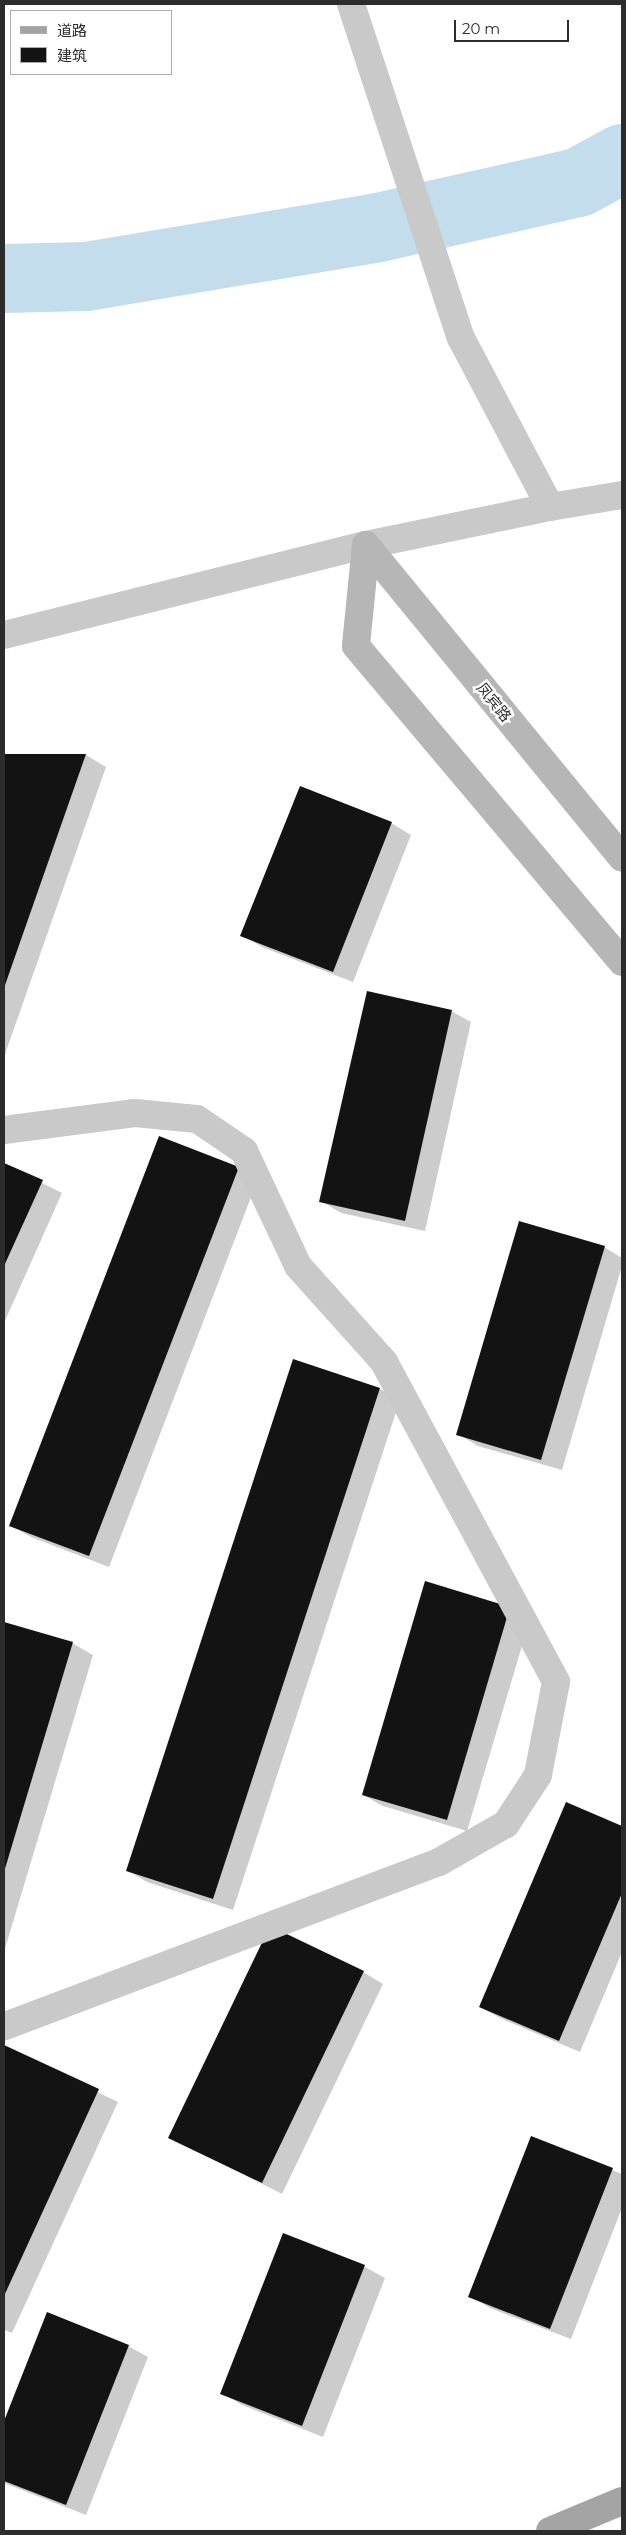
<!DOCTYPE html>
<html>
<head>
<meta charset="utf-8">
<style>
	body { margin:0 }
	#map { position:relative; width:626px; height:2535px; overflow:hidden; background:#fff; font-family:Montserrat,"Noto Sans SC",sans-serif }
	div>[style] { position:absolute }
	.shadow>* { inset:0; background:#0003 }
	.river>* { height:69px; margin:-34.5px; padding:0 34.5px; transform-origin:34.5px; border-radius:34.5px; background:#c3dded }
	.building>* { inset:0; background:#131313 }
	.minor>* { height:28px; margin:-14px; padding:0 14px; transform-origin:14px; border-radius:14px; background:#c9c9c9 }
	.secondary>* { height:28px; margin:-14px; padding:0 14px; transform-origin:14px; border-radius:14px; background:#b6b6b6 }
	.primary>* { height:28px; margin:-14px; padding:0 14px; transform-origin:14px; border-radius:14px; background:#a4a4a4 }
	span { translate:-50% -50%; white-space:nowrap; text-align:center; line-height:1.15; -webkit-text-stroke:5px #fff; paint-order:stroke }
	.street-label { font-size:15px; color:#2c2c2c }
	.frame { position:absolute; inset:0; border:5px solid #2c2c2c; pointer-events:none }
	.legend { position:absolute; left:10px; top:10px; width:162px; height:65px; box-sizing:border-box; background:#fff; border:1px solid #ababab; margin:0; padding:6px 9px; list-style:none; font-size:15px; color:#2c2c2c }
	.legend li { display:flex; align-items:center; gap:10px; height:25px }
	.legend b { width:25px; border:1px solid #ababab }
	.scale { position:absolute; left:454px; top:20px; width:115px; height:22px; box-sizing:border-box; border:2px solid #2c2c2c; border-top:0; padding-left:6px; font-size:15px; line-height:18px; white-space:nowrap; color:#2c2c2c; -webkit-text-stroke:4px #fff; paint-order:stroke }
</style>
</head>
<body>
<div id="map">
	<div class="shadow">
		<div style="clip-path:polygon(4px 755px,86px 755px,106px 767px,4px 1057px)"></div>
		<div style="clip-path:polygon(391px 823px,411px 835px,353px 982px,262px 947px,242px 935px)"></div>
		<div style="clip-path:polygon(451px 1011px,471px 1022px,425px 1231px,341px 1213px,321px 1201px)"></div>
		<div style="clip-path:polygon(4px 1164px,62px 1193px,4px 1323px)"></div>
		<div style="clip-path:polygon(238px 1168px,258px 1179px,109px 1567px,31px 1537px,11px 1526px)"></div>
		<div style="clip-path:polygon(604px 1247px,622px 1258px,622px 1266px,562px 1470px,478px 1446px,458px 1434px)"></div>
		<div style="clip-path:polygon(380px 1389px,400px 1400px,233px 1910px,147px 1882px,127px 1870px)"></div>
		<div style="clip-path:polygon(426px 1583px,530px 1619px,467px 1831px,383px 1806px,363px 1795px)"></div>
		<div style="clip-path:polygon(4px 1623px,72px 1643px,93px 1655px,4px 1952px)"></div>
		<div style="clip-path:polygon(567px 1804px,622px 1827px,622px 1952px,580px 2052px,500px 2018px,480px 2007px)"></div>
		<div style="clip-path:polygon(363px 1972px,383px 1984px,282px 2194px,170px 2137px)"></div>
		<div style="clip-path:polygon(4px 2047px,118px 2102px,12px 2333px,4px 2330px)"></div>
		<div style="clip-path:polygon(532px 2138px,622px 2174px,622px 2208px,571px 2339px,490px 2308px,470px 2296px)"></div>
		<div style="clip-path:polygon(284px 2234px,365px 2267px,385px 2278px,323px 2437px,242px 2405px,222px 2393px)"></div>
		<div style="clip-path:polygon(47px 2314px,128px 2346px,148px 2357px,86px 2515px,4px 2483px,4px 2425px)"></div>
	</div>
	<div class="river">
		<div style="left:4px;top:278px;width:82px;rotate:-1.4deg"></div>
		<div style="left:86px;top:276px;width:296px;rotate:-9.5deg"></div>
		<div style="left:378px;top:227px;width:205px;rotate:-12.7deg"></div>
		<div style="left:578px;top:182px;width:50px;rotate:-28.6deg"></div>
	</div>
	<div class="building">
		<div style="clip-path:polygon(4px 754px,86px 754px,4px 988px)"></div>
		<div style="clip-path:polygon(300px 786px,392px 822px,333px 972px,240px 936px)"></div>
		<div style="clip-path:polygon(367px 991px,452px 1010px,405px 1221px,319px 1202px)"></div>
		<div style="clip-path:polygon(159px 1136px,239px 1167px,89px 1556px,9px 1526px)"></div>
		<div style="clip-path:polygon(4px 1163px,43px 1180px,4px 1266px)"></div>
		<div style="clip-path:polygon(519px 1221px,605px 1246px,541px 1460px,456px 1435px)"></div>
		<div style="clip-path:polygon(293px 1359px,380px 1388px,213px 1899px,126px 1871px)"></div>
		<div style="clip-path:polygon(425px 1581px,510px 1607px,447px 1820px,362px 1795px)"></div>
		<div style="clip-path:polygon(4px 1622px,73px 1642px,4px 1872px)"></div>
		<div style="clip-path:polygon(566px 1802px,622px 1826px,622px 1893px,559px 2041px,479px 2007px)"></div>
		<div style="clip-path:polygon(270px 1926px,364px 1971px,262px 2183px,168px 2138px)"></div>
		<div style="clip-path:polygon(4px 2045px,99px 2089px,4px 2296px)"></div>
		<div style="clip-path:polygon(531px 2136px,613px 2168px,550px 2329px,468px 2297px)"></div>
		<div style="clip-path:polygon(283px 2233px,365px 2265px,302px 2426px,220px 2394px)"></div>
		<div style="clip-path:polygon(47px 2312px,129px 2345px,66px 2505px,4px 2481px,4px 2421px)"></div>
	</div>
	<div class="minor">
		<div style="left:351px;top:4px;width:352px;rotate:71.8deg"></div>
		<div style="left:461px;top:338px;width:191px;rotate:62.2deg"></div>
		<div style="left:4px;top:635px;width:373px;rotate:-14deg"></div>
		<div style="left:366px;top:545px;width:188px;rotate:-11.7deg"></div>
		<div style="left:550px;top:507px;width:73px;rotate:-9.5deg"></div>
		<div style="left:4px;top:1130px;width:132px;rotate:-7.4deg"></div>
		<div style="left:135px;top:1113px;width:62px;rotate:5.5deg"></div>
		<div style="left:197px;top:1119px;width:57px;rotate:34.2deg"></div>
		<div style="left:244px;top:1151px;width:127px;rotate:64.8deg"></div>
		<div style="left:298px;top:1266px;width:129px;rotate:48.1deg"></div>
		<div style="left:384px;top:1362px;width:363px;rotate:61.7deg"></div>
		<div style="left:556px;top:1682px;width:95px;rotate:101deg"></div>
		<div style="left:538px;top:1775px;width:59px;rotate:123.1deg"></div>
		<div style="left:506px;top:1824px;width:77px;rotate:150.4deg"></div>
		<div style="left:439px;top:1862px;width:465px;rotate:159.3deg"></div>
	</div>
	<div class="secondary">
		<div style="left:366px;top:545px;width:101px;rotate:95.7deg"></div>
		<div style="left:356px;top:646px;width:413px;rotate:49.9deg"></div>
		<div style="left:366px;top:545px;width:404px;rotate:50.7deg"></div>
	</div>
	<div class="primary">
		<div style="left:550px;top:2531px;width:78px;rotate:-22.6deg"></div>
	</div>
	<div class="street-label">
		<span style="left:494px;top:702px;rotate:51deg">凤宾路</span>
	</div>
	<div class="frame"></div>
	<ul class="legend">
	<li><b style="height:6px;background:#a4a4a4"></b>道路</li>
	<li><b style="height:14px;background:#131313"></b>建筑</li>
	</ul>
	<div class="scale">20 m</div>
</div>
</body>
</html>
